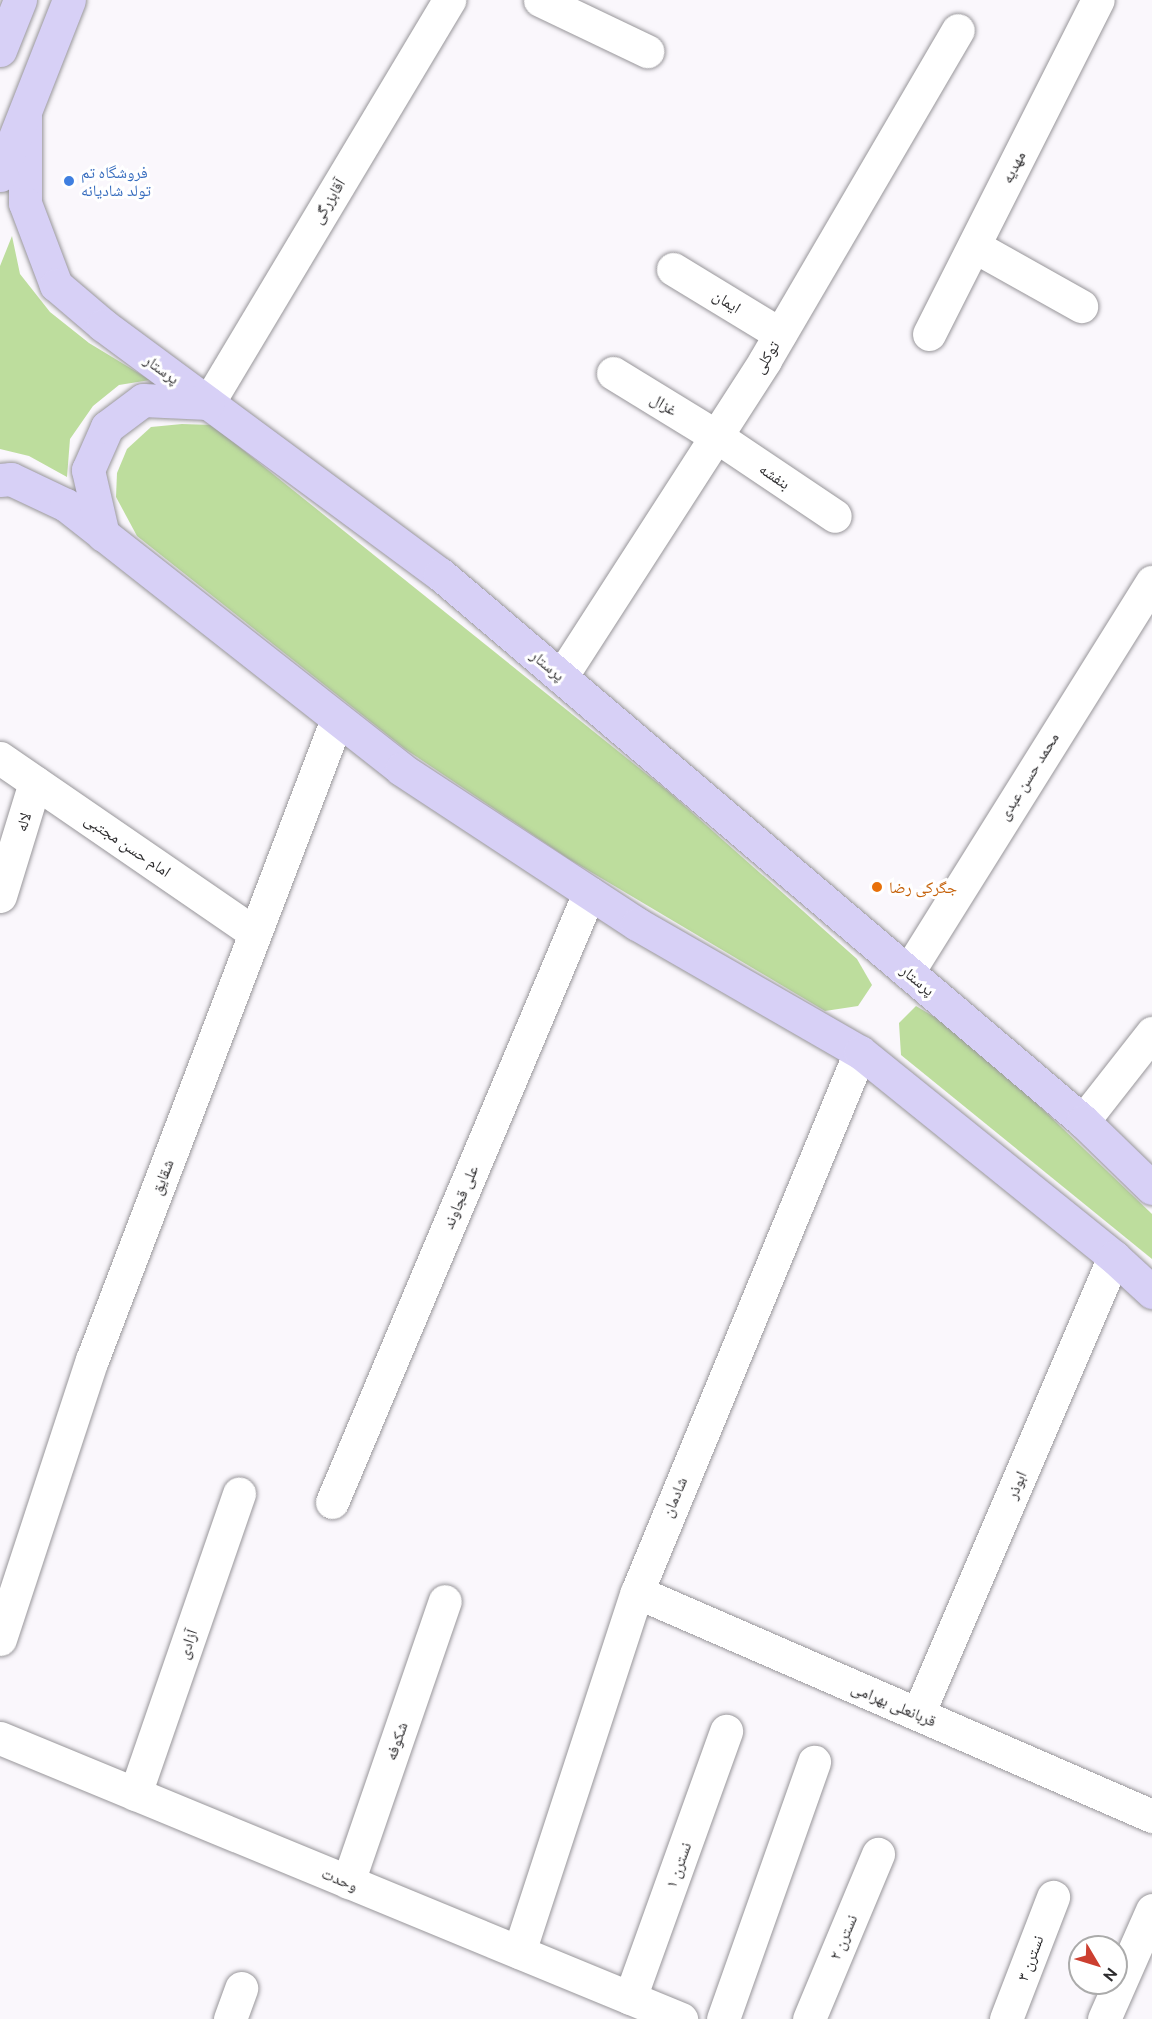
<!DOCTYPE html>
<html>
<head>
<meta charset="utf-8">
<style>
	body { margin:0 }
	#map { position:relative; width:1152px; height:2019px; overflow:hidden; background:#faf7fc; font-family:Ubuntu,"Noto Naskh Arabic",sans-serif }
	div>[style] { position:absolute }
	.green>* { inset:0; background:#bddd9d }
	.roads { filter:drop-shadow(0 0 2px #98969a) drop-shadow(0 0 2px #98969a) }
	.minor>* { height:33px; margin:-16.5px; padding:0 16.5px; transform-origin:16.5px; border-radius:16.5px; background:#fff }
	.major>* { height:33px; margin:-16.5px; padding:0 16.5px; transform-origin:16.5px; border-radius:16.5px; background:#d7d0f6 }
	.dots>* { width:16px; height:16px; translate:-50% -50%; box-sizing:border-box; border:3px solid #fff; border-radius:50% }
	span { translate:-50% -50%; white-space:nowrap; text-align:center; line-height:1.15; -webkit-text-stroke:6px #fff; paint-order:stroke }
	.street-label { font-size:16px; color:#2d2c2e }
	.shop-label { font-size:16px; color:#366cbe }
	.left { translate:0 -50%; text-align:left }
	.food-label { font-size:16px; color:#c56008 }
	.north { position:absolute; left:1068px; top:1935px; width:60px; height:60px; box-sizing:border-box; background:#fff; border:2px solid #ababab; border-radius:50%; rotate:128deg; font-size:16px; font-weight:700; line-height:24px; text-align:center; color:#2d2c2e }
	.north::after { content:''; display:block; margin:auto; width:21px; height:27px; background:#cc3f30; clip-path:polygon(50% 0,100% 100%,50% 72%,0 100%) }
</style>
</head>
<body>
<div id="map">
	<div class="green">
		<div style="clip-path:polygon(12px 236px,20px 274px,50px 312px,89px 343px,150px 380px,119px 385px,93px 406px,70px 439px,67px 477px,29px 456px,0 449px,0 266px)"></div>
		<div style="clip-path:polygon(182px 424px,212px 425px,669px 792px,857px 959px,872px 985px,858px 1006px,825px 1011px,569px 859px,405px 749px,137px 536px,116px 497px,117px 473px,127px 449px,151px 427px)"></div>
		<div style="clip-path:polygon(916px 1006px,953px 1028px,1010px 1078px,1152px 1214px,1152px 1259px,901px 1055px,899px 1023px)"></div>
	</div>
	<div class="roads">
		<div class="minor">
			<div style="left:540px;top:0;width:119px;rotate:25.5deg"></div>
			<div style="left:974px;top:246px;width:123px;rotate:29.3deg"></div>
			<div style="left:673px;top:269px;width:125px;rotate:31.3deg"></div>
			<div style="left:929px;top:334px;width:374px;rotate:-63.2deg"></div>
			<div style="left:613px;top:373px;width:121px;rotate:31.5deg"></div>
			<div style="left:716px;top:436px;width:143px;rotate:33.9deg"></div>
			<div style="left:208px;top:403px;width:470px;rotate:-59.1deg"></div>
			<div style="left:561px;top:677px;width:377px;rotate:-57.2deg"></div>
			<div style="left:765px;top:360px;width:382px;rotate:-59.7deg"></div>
			<div style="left:0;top:758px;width:309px;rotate:34.5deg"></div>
			<div style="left:0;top:896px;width:119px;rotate:-72.9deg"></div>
			<div style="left:908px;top:972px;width:460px;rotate:-58deg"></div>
			<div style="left:1083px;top:1121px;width:112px;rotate:-51.9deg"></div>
			<div style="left:332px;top:1502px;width:661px;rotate:-67.12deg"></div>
			<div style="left:637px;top:1592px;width:562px;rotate:23.51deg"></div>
			<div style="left:0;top:1639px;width:294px;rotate:-71.8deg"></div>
			<div style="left:92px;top:1360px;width:686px;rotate:-69.08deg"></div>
			<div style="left:918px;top:1714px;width:497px;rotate:-66.8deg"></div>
			<div style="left:0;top:1738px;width:737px;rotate:22.42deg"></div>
			<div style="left:135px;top:1794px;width:318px;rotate:-70.9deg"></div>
			<div style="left:348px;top:1882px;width:297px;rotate:-71deg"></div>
			<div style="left:519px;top:1952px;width:379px;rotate:-71.9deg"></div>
			<div style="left:637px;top:1592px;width:584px;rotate:-67.56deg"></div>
			<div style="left:630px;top:1998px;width:284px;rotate:-70.2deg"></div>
			<div style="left:230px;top:2019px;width:33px;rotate:-70deg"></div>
			<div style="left:723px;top:2019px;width:273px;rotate:-70.5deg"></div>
			<div style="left:809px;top:2019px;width:179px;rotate:-67.3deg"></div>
			<div style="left:1006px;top:2019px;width:131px;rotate:-68.9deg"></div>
			<div style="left:1104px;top:2019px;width:119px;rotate:-66.2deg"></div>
		</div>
		<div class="major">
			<div style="left:0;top:50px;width:54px;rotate:-68.2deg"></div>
			<div style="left:25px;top:113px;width:90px;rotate:90deg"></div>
			<div style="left:25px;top:203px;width:88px;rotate:69.3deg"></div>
			<div style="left:56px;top:285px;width:62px;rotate:40.4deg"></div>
			<div style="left:103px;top:325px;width:419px;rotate:36.5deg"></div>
			<div style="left:440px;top:574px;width:844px;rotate:40.39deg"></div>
			<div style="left:1083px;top:1121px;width:96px;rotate:44.2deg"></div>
			<div style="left:0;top:175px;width:188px;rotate:-68.5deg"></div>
			<div style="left:0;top:480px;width:11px;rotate:-5deg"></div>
			<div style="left:11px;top:479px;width:61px;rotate:25.3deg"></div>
			<div style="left:66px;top:505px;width:427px;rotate:38.2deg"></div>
			<div style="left:401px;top:769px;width:282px;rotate:33.3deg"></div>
			<div style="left:637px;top:924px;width:257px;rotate:29.9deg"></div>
			<div style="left:860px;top:1052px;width:326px;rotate:38.9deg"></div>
			<div style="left:1114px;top:1257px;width:52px;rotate:42.6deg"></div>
			<div style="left:103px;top:535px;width:67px;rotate:-103deg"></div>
			<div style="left:88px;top:470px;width:47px;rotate:-66.2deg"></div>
			<div style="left:107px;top:427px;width:45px;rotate:-36.9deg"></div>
			<div style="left:143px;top:400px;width:65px;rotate:2.6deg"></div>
		</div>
	</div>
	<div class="dots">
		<div style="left:69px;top:181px;background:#3f7fe0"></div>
		<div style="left:877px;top:887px;background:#e8710a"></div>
	</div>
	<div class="street-label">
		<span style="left:1013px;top:167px;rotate:-63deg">مهدیه</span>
		<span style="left:328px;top:201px;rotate:-59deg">آقابزرگی</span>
		<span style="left:727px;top:301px;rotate:32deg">ایمان</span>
		<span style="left:766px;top:357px;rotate:-58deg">توکلی</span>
		<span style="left:162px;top:369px;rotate:36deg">پرستار</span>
		<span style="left:664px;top:404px;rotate:31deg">غزال</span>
		<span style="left:775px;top:476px;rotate:34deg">بنفشه</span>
		<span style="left:548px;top:665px;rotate:40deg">پرستار</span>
		<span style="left:1028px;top:776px;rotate:-58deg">محمد حسن عبدی</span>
		<span style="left:23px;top:822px;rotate:-73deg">لاله</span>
		<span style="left:128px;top:845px;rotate:34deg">امام حسن مجتبی</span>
		<span style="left:918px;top:980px;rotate:40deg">پرستار</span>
		<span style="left:162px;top:1177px;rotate:-69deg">شقایق</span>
		<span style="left:460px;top:1197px;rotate:-67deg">علی قجاوند</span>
		<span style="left:1016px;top:1485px;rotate:-67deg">ابوذر</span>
		<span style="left:674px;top:1497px;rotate:-67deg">شادمان</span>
		<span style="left:187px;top:1644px;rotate:-71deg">آزادی</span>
		<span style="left:894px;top:1704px;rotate:23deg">قربانعلی بهرامی</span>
		<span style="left:396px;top:1741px;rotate:-71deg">شکوفه</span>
		<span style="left:678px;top:1865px;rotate:-70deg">نسترن ۱</span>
		<span style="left:340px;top:1879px;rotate:22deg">وحدت</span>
		<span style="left:843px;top:1937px;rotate:-67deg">نسترن ۲</span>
		<span style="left:1030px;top:1958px;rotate:-69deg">نسترن ۳</span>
	</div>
	<div class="shop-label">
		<span class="left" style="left:81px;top:181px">فروشگاه تم<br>تولد شادیانه</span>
	</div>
	<div class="food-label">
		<span class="left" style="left:889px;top:887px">جگرکی رضا</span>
	</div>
	<div class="north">N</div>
</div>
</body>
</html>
